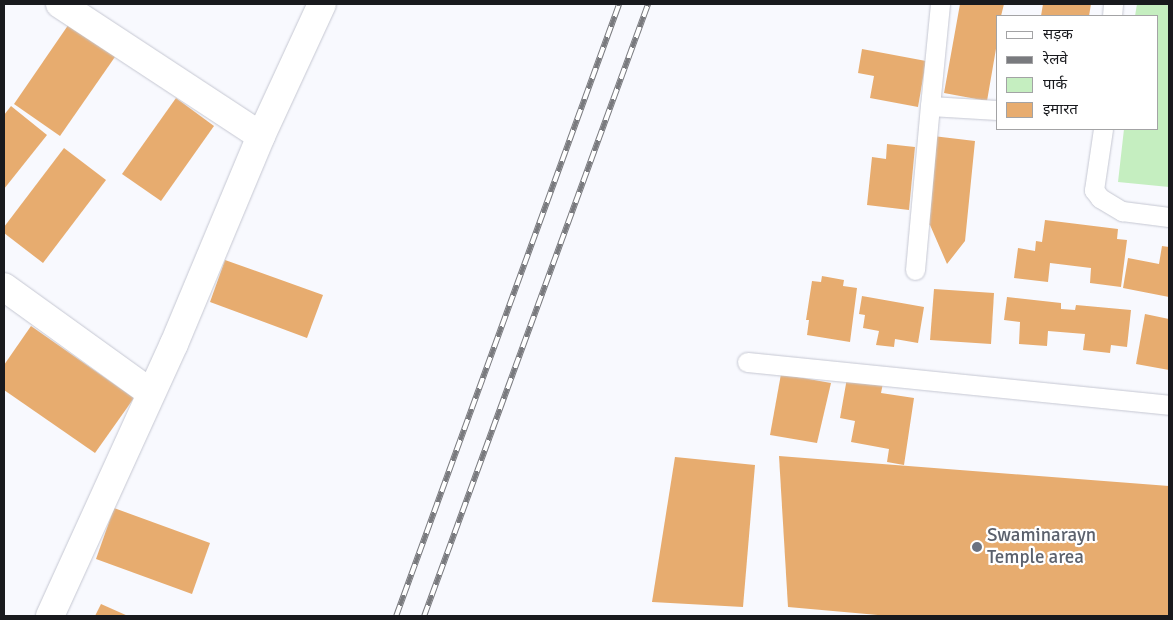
<!DOCTYPE html>
<html>
<head>
<meta charset="utf-8">
<style>
	body { margin:0 }
	#map { position:relative; width:1173px; height:620px; overflow:hidden; background:#f8f9fe; font-family:Signika,"Noto Sans Devanagari",sans-serif }
	div>[style] { position:absolute }
	.green>* { inset:0; background:#c5eec0 }
	.building>* { inset:0; background:#e7ac6f }
	.roads { filter:drop-shadow(0 0 1px #c5c7d2) drop-shadow(0 0 1px #c5c7d2) }
	.service>* { height:19px; margin:-9.5px; padding:0 9.5px; transform-origin:9.5px; border-radius:9.5px; background:#fff }
	.minor>* { height:28px; margin:-14px; padding:0 14px; transform-origin:14px; border-radius:14px; background:#fff }
	.rail>* { height:5.5px; margin-top:-2.75px; transform-origin:0; background:repeating-linear-gradient(90deg,#fff 0 11px,#797a7e 0 22px); box-sizing:border-box; border-block:1px solid #797a7e }
	.dots>* { width:14px; height:14px; translate:-50% -50%; box-sizing:border-box; border:2px solid #fff; border-radius:50% }
	span { translate:-50% -50%; white-space:nowrap; text-align:center; line-height:1.15; -webkit-text-stroke:4.5px #fff; paint-order:stroke }
	.worship-label { font-size:19px; color:#5b616d }
	.left { translate:0 -50%; text-align:left }
	.frame { position:absolute; inset:0; border:5px solid #191a1e; pointer-events:none }
	.legend { position:absolute; left:996px; top:15px; width:162px; height:115px; box-sizing:border-box; background:#fff; border:1px solid #a3a3a5; margin:0; padding:6px 9px; list-style:none; font-size:15px; color:#191a1e }
	.legend li { display:flex; align-items:center; gap:10px; height:25px }
	.legend b { width:25px; border:1px solid #a3a3a5 }
</style>
</head>
<body>
<div id="map">
	<div class="green">
		<div style="clip-path:polygon(1137px 4px,1169px 4px,1169px 187px,1118px 182px,1124px 129px,1157px 129px,1157px 16px,1135px 16px)"></div>
	</div>
	<div class="building">
		<div style="clip-path:polygon(960px 4px,1004px 4px,1001px 16px,997px 16px,997px 43px,987px 101px,944px 93px)"></div>
		<div style="clip-path:polygon(1043px 4px,1091px 4px,1089px 16px,1041px 16px)"></div>
		<div style="clip-path:polygon(71px 21px,117px 54px,60px 136px,14px 104px)"></div>
		<div style="clip-path:polygon(862px 49px,926px 61px,918px 107px,870px 98px,874px 76px,858px 73px)"></div>
		<div style="clip-path:polygon(176px 98px,214px 126px,161px 201px,122px 174px)"></div>
		<div style="clip-path:polygon(11px 106px,47px 135px,4px 189px,4px 115px)"></div>
		<div style="clip-path:polygon(933px 136px,975px 141px,965px 241px,947px 264px,930px 225px,925px 224px)"></div>
		<div style="clip-path:polygon(887px 144px,915px 147px,909px 210px,867px 205px,872px 157px,886px 159px)"></div>
		<div style="clip-path:polygon(64px 148px,106px 180px,43px 263px,4px 233px,4px 227px)"></div>
		<div style="clip-path:polygon(1045px 220px,1118px 229px,1117px 239px,1127px 240px,1121px 287px,1090px 283px,1091px 268px,1050px 263px,1048px 282px,1014px 278px,1018px 248px,1035px 251px,1036px 241px,1042px 242px)"></div>
		<div style="clip-path:polygon(1162px 246px,1169px 247px,1169px 297px,1123px 288px,1128px 258px,1159px 264px)"></div>
		<div style="clip-path:polygon(225px 260px,323px 295px,307px 338px,210px 302px)"></div>
		<div style="clip-path:polygon(822px 276px,844px 280px,843px 286px,857px 288px,850px 342px,807px 335px,809px 320px,806px 320px,812px 281px,821px 282px)"></div>
		<div style="clip-path:polygon(934px 289px,994px 293px,991px 344px,930px 340px)"></div>
		<div style="clip-path:polygon(862px 296px,924px 307px,918px 343px,895px 339px,894px 347px,876px 345px,879px 331px,863px 328px,865px 315px,859px 314px)"></div>
		<div style="clip-path:polygon(1007px 297px,1061px 303px,1061px 309px,1075px 310px,1076px 305px,1131px 310px,1127px 347px,1111px 345px,1110px 353px,1083px 350px,1085px 334px,1048px 331px,1047px 346px,1019px 344px,1020px 322px,1004px 320px)"></div>
		<div style="clip-path:polygon(1145px 314px,1169px 319px,1169px 370px,1136px 364px)"></div>
		<div style="clip-path:polygon(31px 326px,134px 398px,95px 453px,4px 390px,4px 365px)"></div>
		<div style="clip-path:polygon(781px 374px,831px 383px,817px 443px,770px 435px)"></div>
		<div style="clip-path:polygon(847px 378px,883px 383px,881px 393px,914px 398px,904px 465px,887px 462px,889px 449px,851px 442px,855px 421px,840px 418px)"></div>
		<div style="clip-path:polygon(779px 456px,1169px 486px,1169px 616px,889px 616px,788px 607px)"></div>
		<div style="clip-path:polygon(675px 457px,755px 465px,743px 607px,652px 602px)"></div>
		<div style="clip-path:polygon(114px 508px,210px 543px,192px 594px,96px 559px)"></div>
		<div style="clip-path:polygon(101px 604px,128px 616px,95px 616px)"></div>
	</div>
	<div class="roads">
		<div class="service">
			<div style="left:940px;top:4px;width:102px;rotate:95.6deg"></div>
			<div style="left:930px;top:106px;width:67px;rotate:3.4deg"></div>
			<div style="left:1112px;top:16px;width:12px;rotate:-85deg"></div>
			<div style="left:1103px;top:129px;width:62px;rotate:98.4deg"></div>
			<div style="left:1094px;top:190px;width:10px;rotate:53deg"></div>
			<div style="left:1100px;top:198px;width:26px;rotate:31deg"></div>
			<div style="left:1122px;top:211px;width:47px;rotate:7.3deg"></div>
			<div style="left:915px;top:270px;width:165px;rotate:-84.8deg"></div>
			<div style="left:747px;top:362px;width:424px;rotate:5.8deg"></div>
		</div>
		<div class="minor">
			<div style="left:60px;top:4px;width:240px;rotate:33.3deg"></div>
			<div style="left:4px;top:287px;width:181px;rotate:35.8deg"></div>
			<div style="left:50px;top:616px;width:299px;rotate:-65.5deg"></div>
			<div style="left:174px;top:344px;width:225px;rotate:-67.3deg"></div>
			<div style="left:261px;top:136px;width:145px;rotate:-65.2deg"></div>
		</div>
	</div>
	<div class="rail">
		<div style="left:396px;top:616px;width:651px;rotate:-69.98deg"></div>
		<div style="left:424px;top:616px;width:652px;rotate:-69.9deg"></div>
	</div>
	<div class="dots">
		<div style="left:977px;top:547px;background:#6b7280"></div>
	</div>
	<div class="worship-label">
		<span class="left" style="left:987px;top:547px">Swaminarayn<br>Temple area</span>
	</div>
	<div class="frame"></div>
	<ul class="legend">
	<li><b style="height:6px;background:#fff"></b>सड़क</li>
	<li><b style="height:6px;background:#797a7e"></b>रेलवे</li>
	<li><b style="height:14px;background:#c5eec0"></b>पार्क</li>
	<li><b style="height:14px;background:#e7ac6f"></b>इमारत</li>
	</ul>
</div>
</body>
</html>
